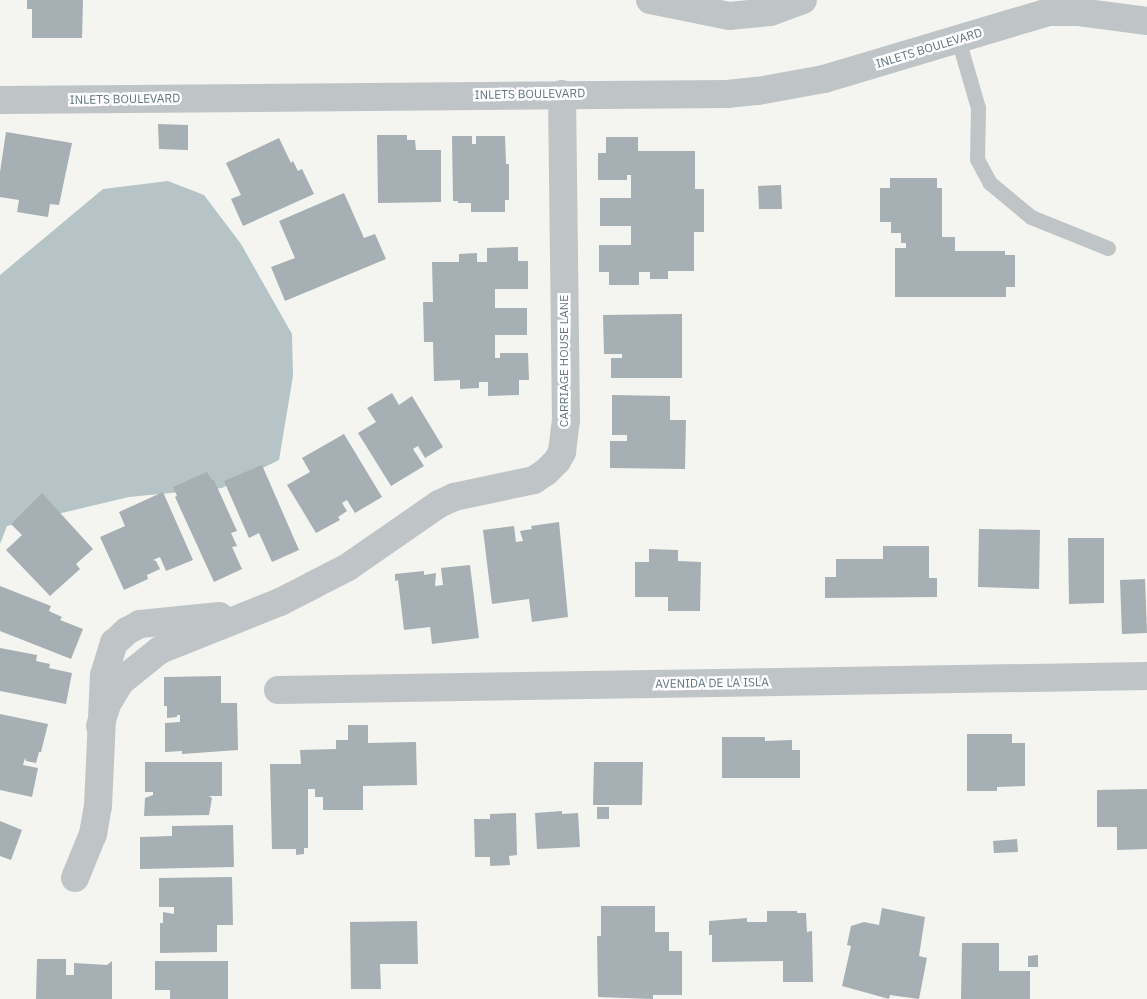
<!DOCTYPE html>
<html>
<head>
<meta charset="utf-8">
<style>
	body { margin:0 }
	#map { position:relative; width:1147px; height:999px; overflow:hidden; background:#f4f4f0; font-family:"IBM Plex Sans",sans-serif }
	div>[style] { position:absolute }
	.water>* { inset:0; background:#b7c4c7 }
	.building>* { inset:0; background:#a6afb3 }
	.lane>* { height:15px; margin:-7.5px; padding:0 7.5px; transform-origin:7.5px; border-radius:7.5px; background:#bfc4c6 }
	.street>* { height:28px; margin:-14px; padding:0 14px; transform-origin:14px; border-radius:14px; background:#bfc4c6 }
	span { translate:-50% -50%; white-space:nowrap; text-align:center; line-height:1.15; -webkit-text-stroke:5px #fff; paint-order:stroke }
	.street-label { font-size:12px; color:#637681 }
</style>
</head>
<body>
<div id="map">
	<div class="water">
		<div style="clip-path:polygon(168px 181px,204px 195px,241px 244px,292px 334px,293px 376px,279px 460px,222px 488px,129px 497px,7px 526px,0 544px,0 275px,103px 189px)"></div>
	</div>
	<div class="building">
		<div style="clip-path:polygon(27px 0,83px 0,82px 38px,32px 38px,32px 9px,27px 9px)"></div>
		<div style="clip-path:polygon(158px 124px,188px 125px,188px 150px,159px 149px)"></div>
		<div style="clip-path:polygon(6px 132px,72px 143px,59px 205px,50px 204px,48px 217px,17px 212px,19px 200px,0 197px,0 172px)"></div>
		<div style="clip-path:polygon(377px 135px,407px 135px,407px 140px,415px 140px,416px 150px,441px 150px,441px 202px,378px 203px)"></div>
		<div style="clip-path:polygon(452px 136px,472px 136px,472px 144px,476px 144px,476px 136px,505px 136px,506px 164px,509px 164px,509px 200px,505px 200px,505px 212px,471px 212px,471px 203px,458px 203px,458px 201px,453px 201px)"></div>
		<div style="clip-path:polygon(606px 137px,638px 137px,638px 151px,695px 151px,695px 189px,704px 189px,704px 232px,694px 232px,694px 271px,668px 271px,668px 279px,650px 279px,650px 272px,639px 272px,639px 285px,609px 285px,609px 272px,599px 272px,599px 245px,631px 245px,631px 226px,600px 226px,600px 198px,631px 198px,631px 175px,627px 175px,627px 180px,598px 180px,598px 153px,606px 153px)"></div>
		<div style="clip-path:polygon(279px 138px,291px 163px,293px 161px,298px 171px,302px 169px,314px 194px,243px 226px,231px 199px,241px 195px,226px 163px)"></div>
		<div style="clip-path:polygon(890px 178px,937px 178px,937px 188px,942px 188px,942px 237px,955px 237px,955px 251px,1005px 251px,1005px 255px,1015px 255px,1015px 287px,1006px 287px,1006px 297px,895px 297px,895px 248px,906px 248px,906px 243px,901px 243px,901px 233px,891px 233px,891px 222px,880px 222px,880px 188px,890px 188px)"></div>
		<div style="clip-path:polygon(781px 185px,782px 209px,759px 209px,758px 186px)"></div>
		<div style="clip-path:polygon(344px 193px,364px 238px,375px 234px,386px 259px,285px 301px,271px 267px,295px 258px,279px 221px)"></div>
		<div style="clip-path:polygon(518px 247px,518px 261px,528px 261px,528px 289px,495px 289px,495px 308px,527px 308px,527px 335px,495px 335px,495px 358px,500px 358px,500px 353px,528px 353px,529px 380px,519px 380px,519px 395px,488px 396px,488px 382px,479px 382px,479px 388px,460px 389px,460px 380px,434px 381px,433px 342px,424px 342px,423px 302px,433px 302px,432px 262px,459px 262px,459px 254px,477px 253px,477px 262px,487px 262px,487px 248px)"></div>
		<div style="clip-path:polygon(682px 314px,682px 378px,611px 378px,611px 358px,622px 358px,622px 354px,604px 354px,603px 315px)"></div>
		<div style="clip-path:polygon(392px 393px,399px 405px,412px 396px,443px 447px,425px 458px,418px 446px,413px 449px,424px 466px,391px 486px,358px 433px,376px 422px,367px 408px)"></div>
		<div style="clip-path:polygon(612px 395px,670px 396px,670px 420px,686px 420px,685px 469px,610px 468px,610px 441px,627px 441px,627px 435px,612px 435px)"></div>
		<div style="clip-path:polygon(344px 434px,382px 497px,355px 513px,347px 500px,342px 503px,347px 511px,338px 517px,340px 520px,316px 533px,287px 485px,310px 472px,302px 458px)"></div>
		<div style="clip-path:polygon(262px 465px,299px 550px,272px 562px,259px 533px,249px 538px,224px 481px)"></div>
		<div style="clip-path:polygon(207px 472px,212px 480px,214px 480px,237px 531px,231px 533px,237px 546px,232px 547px,242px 569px,214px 582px,175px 497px,177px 496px,173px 487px)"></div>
		<div style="clip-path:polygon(163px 492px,193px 560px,166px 571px,160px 557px,153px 560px,156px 561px,160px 569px,147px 575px,148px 579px,124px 590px,100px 537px,125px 526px,119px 512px)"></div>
		<div style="clip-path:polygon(42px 493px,93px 549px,76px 564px,80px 569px,50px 596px,6px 550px,22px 535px,11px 524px)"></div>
		<div style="clip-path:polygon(559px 522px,568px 617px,532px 622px,529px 599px,492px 604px,483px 530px,514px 526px,516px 542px,523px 541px,520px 531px,532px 529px,531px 526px)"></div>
		<div style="clip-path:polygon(979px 529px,1040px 530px,1039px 589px,978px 587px)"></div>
		<div style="clip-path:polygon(1068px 538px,1104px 538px,1104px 603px,1069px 604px)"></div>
		<div style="clip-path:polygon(883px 546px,929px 546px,929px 578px,937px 578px,937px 597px,825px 598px,825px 577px,836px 577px,836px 559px,883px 559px)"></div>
		<div style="clip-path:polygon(649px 549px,678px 550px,678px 561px,701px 562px,700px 611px,668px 611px,668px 597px,635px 597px,635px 562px,649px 562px)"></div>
		<div style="clip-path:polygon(470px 565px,479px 638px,432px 644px,430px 627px,404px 630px,398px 580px,395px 581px,395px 574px,424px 571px,424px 575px,436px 573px,435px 586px,443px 585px,441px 568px)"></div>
		<div style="clip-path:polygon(1145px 579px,1147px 633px,1122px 634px,1120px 580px)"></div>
		<div style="clip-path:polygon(0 586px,51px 606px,49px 611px,62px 617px,60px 620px,83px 629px,71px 659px,0 631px)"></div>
		<div style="clip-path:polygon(0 648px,37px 655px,36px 661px,50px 664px,49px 668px,72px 673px,66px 704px,0 691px)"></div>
		<div style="clip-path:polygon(221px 676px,221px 703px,237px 703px,238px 750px,182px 754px,182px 751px,165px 752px,165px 723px,180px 722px,180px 715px,177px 715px,177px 717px,167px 718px,167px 706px,164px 706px,164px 677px)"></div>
		<div style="clip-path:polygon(0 714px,48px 724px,41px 752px,39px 752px,36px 763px,26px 761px,25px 758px,23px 765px,38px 768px,32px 797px,0 790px)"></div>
		<div style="clip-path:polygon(348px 725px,368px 725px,368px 743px,416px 742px,417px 785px,363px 786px,363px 810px,323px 810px,323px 797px,315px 797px,315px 789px,308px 789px,308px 848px,304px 848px,304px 854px,296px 855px,296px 849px,272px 849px,270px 764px,301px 764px,300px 750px,336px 749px,336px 740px,348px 740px)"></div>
		<div style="clip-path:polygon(967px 734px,1012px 734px,1012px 743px,1025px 743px,1025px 786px,997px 787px,997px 791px,967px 791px)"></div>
		<div style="clip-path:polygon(722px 737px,765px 737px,765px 741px,792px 740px,792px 750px,800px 750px,800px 778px,722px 778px)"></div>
		<div style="clip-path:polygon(145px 762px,222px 762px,222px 796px,209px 796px,212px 798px,209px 815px,144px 816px,145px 798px,153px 795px,153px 792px,145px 792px)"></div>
		<div style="clip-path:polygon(594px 762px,643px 762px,642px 805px,593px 805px)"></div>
		<div style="clip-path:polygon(1147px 789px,1147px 849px,1117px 850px,1117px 827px,1097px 827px,1097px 790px)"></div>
		<div style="clip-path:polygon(597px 807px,609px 807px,609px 819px,597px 819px)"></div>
		<div style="clip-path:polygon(562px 811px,562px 814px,578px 813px,580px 847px,537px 849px,535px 813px)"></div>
		<div style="clip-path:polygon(516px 813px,517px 855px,509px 856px,510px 865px,490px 866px,490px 857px,475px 857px,474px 819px,490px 819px,490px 814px)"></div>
		<div style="clip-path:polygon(0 821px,22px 830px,11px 860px,0 856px)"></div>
		<div style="clip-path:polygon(233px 825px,234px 867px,140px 869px,140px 837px,172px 836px,172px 826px)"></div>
		<div style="clip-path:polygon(1017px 839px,1018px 852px,994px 853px,993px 841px)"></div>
		<div style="clip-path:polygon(232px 877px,233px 925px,217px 925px,217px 952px,160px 953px,160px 923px,163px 923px,163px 912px,174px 914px,174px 907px,159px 907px,159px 878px)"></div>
		<div style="clip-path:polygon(601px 906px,655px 906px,655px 932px,669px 932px,669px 951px,682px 951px,682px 995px,653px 995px,653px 999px,598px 997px,597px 936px,601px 936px)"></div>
		<div style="clip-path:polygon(882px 908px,925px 917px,919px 956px,927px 958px,919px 999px,890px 995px,889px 999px,842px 986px,851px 946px,847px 945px,851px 926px,864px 922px,879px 925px)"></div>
		<div style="clip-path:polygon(767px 911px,797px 911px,797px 913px,806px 913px,807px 932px,812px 931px,813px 982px,783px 982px,783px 961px,712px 962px,712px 935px,709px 935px,709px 921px,747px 918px,747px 922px,767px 922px)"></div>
		<div style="clip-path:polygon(417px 921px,418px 964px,380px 964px,381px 989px,351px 989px,350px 922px)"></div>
		<div style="clip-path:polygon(962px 943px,999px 943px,999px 971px,1030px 971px,1030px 999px,961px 999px)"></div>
		<div style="clip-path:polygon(1038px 955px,1038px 967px,1028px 967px,1028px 956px)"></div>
		<div style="clip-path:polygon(37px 959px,66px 959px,66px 975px,74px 975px,74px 963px,107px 965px,112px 961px,112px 999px,36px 999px)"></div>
		<div style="clip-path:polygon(155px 961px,228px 961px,228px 999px,170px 999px,170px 990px,155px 990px)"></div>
	</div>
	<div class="lane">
		<div style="left:958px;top:39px;width:72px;rotate:73.8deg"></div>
		<div style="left:978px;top:108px;width:51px;rotate:91.1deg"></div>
		<div style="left:977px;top:159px;width:27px;rotate:62deg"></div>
		<div style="left:990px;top:183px;width:53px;rotate:39.7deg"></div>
		<div style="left:1031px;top:217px;width:83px;rotate:21.9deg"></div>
	</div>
	<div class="street">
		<div style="left:650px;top:0;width:81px;rotate:11.4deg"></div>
		<div style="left:729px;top:16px;width:41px;rotate:-5.6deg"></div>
		<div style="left:770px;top:12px;width:35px;rotate:-20deg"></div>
		<div style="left:1053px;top:12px;width:26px"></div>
		<div style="left:1079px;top:12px;width:69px;rotate:7.5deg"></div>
		<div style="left:0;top:100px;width:727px;rotate:-0.47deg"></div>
		<div style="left:727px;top:94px;width:31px;rotate:-6deg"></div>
		<div style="left:758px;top:91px;width:67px;rotate:-10.3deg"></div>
		<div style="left:824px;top:79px;width:235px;rotate:-16.6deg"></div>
		<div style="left:1049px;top:12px;width:30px;rotate:-24deg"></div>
		<div style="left:278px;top:690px;width:869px;rotate:-0.92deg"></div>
		<div style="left:100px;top:726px;width:23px;rotate:-72deg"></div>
		<div style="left:107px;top:704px;width:26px;rotate:-59deg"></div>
		<div style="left:120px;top:682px;width:51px;rotate:-38.7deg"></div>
		<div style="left:160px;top:650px;width:129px;rotate:-21.8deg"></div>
		<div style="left:280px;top:602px;width:37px;rotate:-27deg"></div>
		<div style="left:313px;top:585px;width:39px;rotate:-27deg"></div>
		<div style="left:348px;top:567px;width:111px;rotate:-34.7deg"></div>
		<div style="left:439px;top:504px;width:17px;rotate:-25deg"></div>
		<div style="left:454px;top:497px;width:82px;rotate:-12deg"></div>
		<div style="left:534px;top:480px;width:14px;rotate:-34deg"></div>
		<div style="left:546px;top:472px;width:16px;rotate:-45deg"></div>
		<div style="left:557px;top:461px;width:10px;rotate:-61deg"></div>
		<div style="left:562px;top:452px;width:31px;rotate:-83deg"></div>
		<div style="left:566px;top:421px;width:327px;rotate:-90.7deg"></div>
		<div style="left:75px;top:878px;width:48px;rotate:-67.8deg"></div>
		<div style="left:93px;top:834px;width:28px;rotate:-80deg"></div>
		<div style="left:98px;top:806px;width:131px;rotate:-87.4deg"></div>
		<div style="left:104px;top:675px;width:34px;rotate:-73deg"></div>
		<div style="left:114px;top:643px;width:18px;rotate:-43deg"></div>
		<div style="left:127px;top:631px;width:15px;rotate:-28deg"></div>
		<div style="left:140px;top:624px;width:80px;rotate:-5.7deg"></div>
	</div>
	<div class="street-label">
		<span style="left:929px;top:48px;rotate:-17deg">INLETS BOULEVARD</span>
		<span style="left:530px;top:94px;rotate:-1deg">INLETS BOULEVARD</span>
		<span style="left:125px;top:99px;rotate:-1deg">INLETS BOULEVARD</span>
		<span style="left:564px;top:361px;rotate:-90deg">CARRIAGE HOUSE LANE</span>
		<span style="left:712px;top:683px;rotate:-1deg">AVENIDA DE LA ISLA</span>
	</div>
</div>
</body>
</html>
